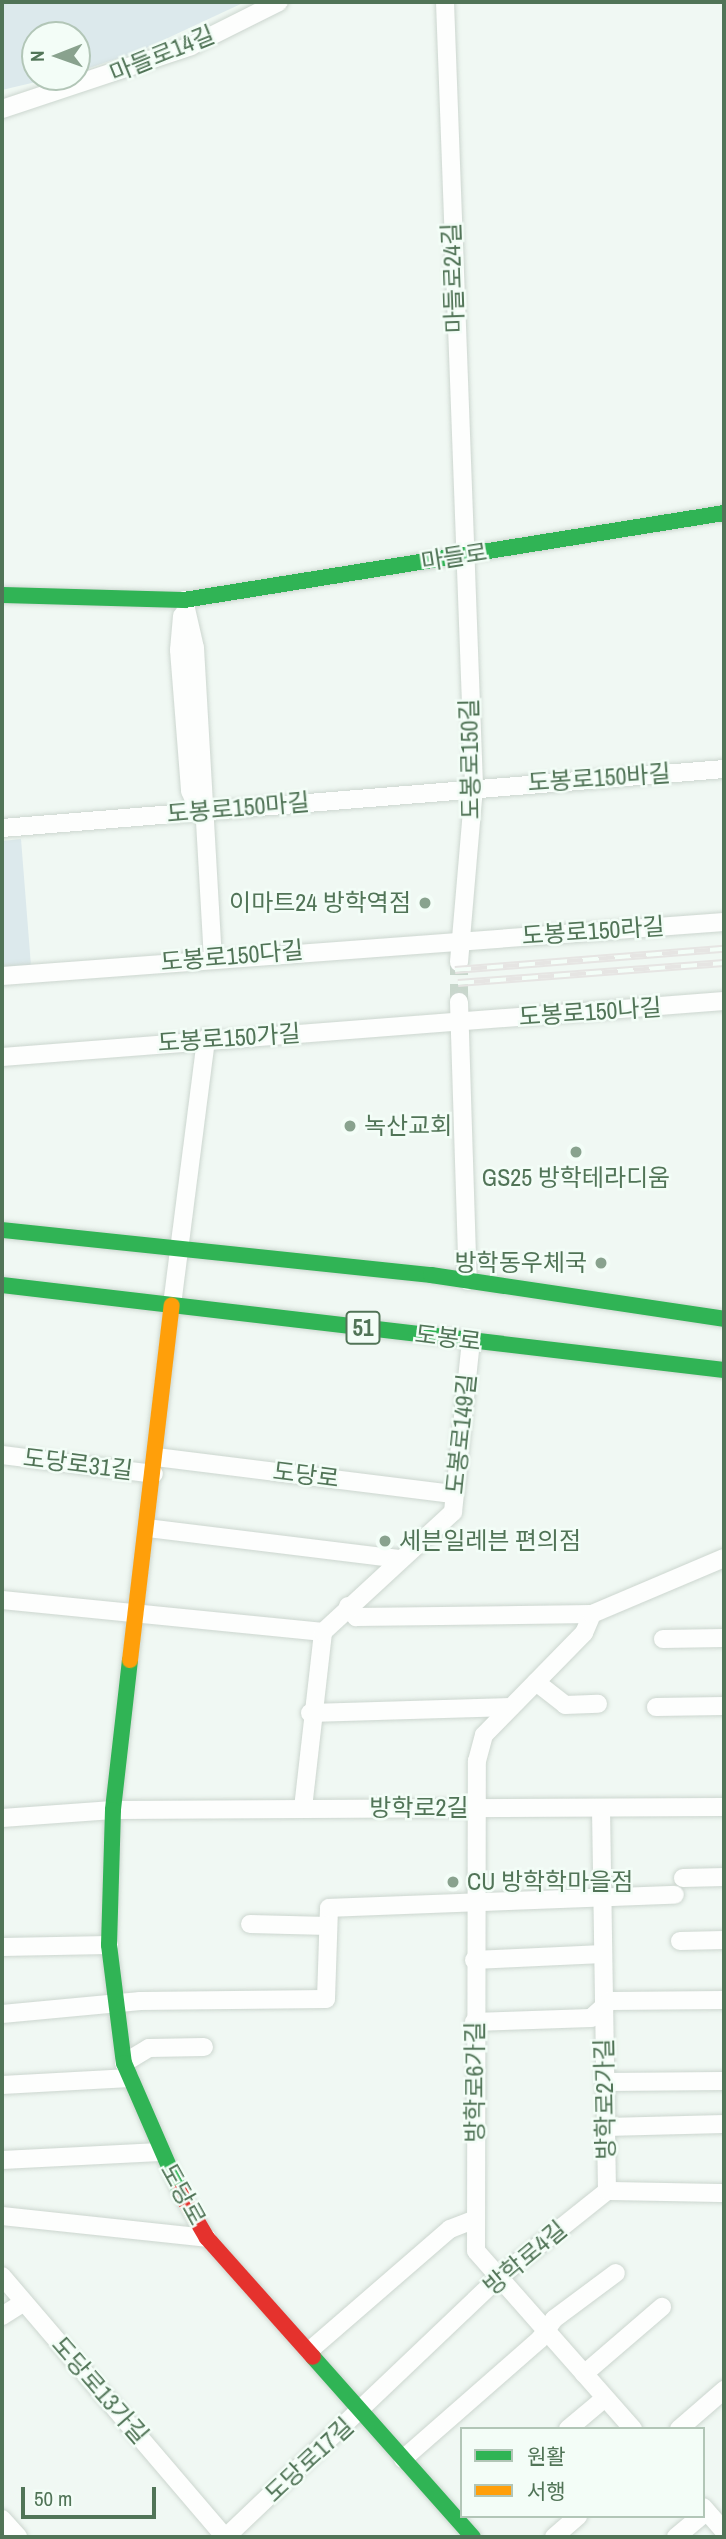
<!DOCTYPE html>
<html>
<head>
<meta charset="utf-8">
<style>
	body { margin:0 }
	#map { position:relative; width:726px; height:2539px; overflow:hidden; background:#f0f8f3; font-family:"Archivo Narrow","Noto Sans KR",sans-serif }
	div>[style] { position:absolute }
	.green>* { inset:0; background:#dce9ec }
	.street-tunnel>* { height:18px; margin-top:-9px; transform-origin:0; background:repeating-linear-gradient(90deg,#c8d7cc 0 18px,transparent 0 27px) }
	.roads { filter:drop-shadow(0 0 2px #ccd6cf) drop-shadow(0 0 2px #ccd6cf) }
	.street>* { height:18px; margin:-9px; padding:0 9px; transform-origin:9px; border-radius:9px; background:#fdfefd }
	.fast>* { height:16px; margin:-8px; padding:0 8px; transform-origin:8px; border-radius:8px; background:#30b455 }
	.slow>* { height:16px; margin:-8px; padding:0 8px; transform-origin:8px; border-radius:8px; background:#ff9f0a }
	.jam>* { height:16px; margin:-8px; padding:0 8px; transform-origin:8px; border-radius:8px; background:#e5322d }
	.rail>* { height:8px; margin-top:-4px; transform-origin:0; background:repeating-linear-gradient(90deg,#f3fdf7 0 16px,#e6e5e3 0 32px); box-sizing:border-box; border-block:2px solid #e6e5e3 }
	.dots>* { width:19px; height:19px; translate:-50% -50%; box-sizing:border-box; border:4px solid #f3fdf7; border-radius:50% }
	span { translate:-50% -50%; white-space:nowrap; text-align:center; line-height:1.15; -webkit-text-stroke:5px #f3fdf7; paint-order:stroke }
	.shield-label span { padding:2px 5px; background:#f3fdf7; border:2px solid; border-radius:5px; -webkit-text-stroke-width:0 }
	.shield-label { font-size:23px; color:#517457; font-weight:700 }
	.street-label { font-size:24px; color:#517457 }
	.poi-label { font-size:24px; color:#517457 }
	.right { translate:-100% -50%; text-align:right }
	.left { translate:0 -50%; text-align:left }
	.frame { position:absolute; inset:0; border:4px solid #517457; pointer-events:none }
	.legend { position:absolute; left:460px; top:2427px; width:245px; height:91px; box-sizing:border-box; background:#f3fdf7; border:2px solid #b2c6b7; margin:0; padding:9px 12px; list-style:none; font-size:21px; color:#517457 }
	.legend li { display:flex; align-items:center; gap:14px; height:35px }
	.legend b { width:35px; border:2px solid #b2c6b7 }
	.north { position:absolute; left:21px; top:21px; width:70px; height:70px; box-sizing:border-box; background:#f3fdf7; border:2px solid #b2c6b7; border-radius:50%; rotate:269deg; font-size:19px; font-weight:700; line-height:28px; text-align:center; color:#517457 }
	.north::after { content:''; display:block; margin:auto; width:24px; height:32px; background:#89a28e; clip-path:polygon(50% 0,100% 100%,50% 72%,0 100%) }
	.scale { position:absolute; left:21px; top:2487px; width:135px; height:32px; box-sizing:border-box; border:4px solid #517457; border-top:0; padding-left:9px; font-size:21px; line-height:24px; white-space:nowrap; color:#517457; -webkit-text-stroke:5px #f3fdf7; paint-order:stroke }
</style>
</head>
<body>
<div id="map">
	<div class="green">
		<div style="clip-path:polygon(2px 2px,245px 2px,140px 51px,77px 72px,77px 35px,35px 35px,35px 77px,57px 77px,2px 90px)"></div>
		<div style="clip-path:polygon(21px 839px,31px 966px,2px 968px,2px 841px)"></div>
	</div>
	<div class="street-tunnel">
		<div style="left:459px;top:1002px;width:40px;rotate:-90deg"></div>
	</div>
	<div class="roads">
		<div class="street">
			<div style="left:445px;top:2px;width:786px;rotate:87.88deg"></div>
			<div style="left:474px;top:787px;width:176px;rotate:94.9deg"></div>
			<div style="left:2px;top:109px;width:199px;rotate:-18.4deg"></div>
			<div style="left:191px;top:46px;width:98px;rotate:-26.6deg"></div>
			<div style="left:184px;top:600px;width:49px;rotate:77.1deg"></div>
			<div style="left:195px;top:648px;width:310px;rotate:86.7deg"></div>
			<div style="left:182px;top:616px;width:34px;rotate:95deg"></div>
			<div style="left:179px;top:650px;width:141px;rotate:85.5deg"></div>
			<div style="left:190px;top:791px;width:23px;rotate:65deg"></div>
			<div style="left:2px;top:828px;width:724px;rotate:-4.67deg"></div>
			<div style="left:2px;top:976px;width:724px;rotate:-4.28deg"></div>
			<div style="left:459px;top:1002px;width:279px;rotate:88.2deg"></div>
			<div style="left:2px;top:1057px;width:724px;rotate:-4.44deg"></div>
			<div style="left:172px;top:1305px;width:269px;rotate:-82.7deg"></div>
			<div style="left:2px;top:1455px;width:153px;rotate:7.1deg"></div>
			<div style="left:156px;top:1457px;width:301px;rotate:7.1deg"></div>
			<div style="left:147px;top:1528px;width:255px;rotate:7deg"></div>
			<div style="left:2px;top:1600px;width:323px;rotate:5.7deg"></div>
			<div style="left:348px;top:1606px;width:14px;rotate:54deg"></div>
			<div style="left:356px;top:1617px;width:236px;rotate:-0.7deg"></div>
			<div style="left:663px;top:1639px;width:61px;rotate:-0.9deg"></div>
			<div style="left:536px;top:1682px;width:37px;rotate:38deg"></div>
			<div style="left:565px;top:1705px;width:33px;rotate:-2deg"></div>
			<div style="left:656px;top:1707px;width:68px;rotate:-0.8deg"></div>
			<div style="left:310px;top:1713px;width:201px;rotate:-1.7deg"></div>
			<div style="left:303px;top:1808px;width:177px;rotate:-83.5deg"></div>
			<div style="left:323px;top:1632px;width:177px;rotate:-42.7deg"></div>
			<div style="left:453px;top:1512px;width:172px;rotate:-84deg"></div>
			<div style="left:601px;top:1809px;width:382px;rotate:89.1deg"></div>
			<div style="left:2px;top:1818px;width:111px;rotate:-4.1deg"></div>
			<div style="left:113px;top:1810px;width:611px;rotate:-0.28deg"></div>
			<div style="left:683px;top:1878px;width:41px;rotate:-1.4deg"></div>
			<div style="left:250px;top:1924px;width:78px;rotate:1.5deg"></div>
			<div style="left:680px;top:1941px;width:44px;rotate:-1.3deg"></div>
			<div style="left:2px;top:1947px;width:107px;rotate:-1.1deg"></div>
			<div style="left:474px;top:1960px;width:129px;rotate:-2.7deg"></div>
			<div style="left:2px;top:2014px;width:139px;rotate:-5.4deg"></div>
			<div style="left:140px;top:2001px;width:186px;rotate:-0.6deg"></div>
			<div style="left:326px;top:1999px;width:91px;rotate:-88.1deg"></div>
			<div style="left:329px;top:1908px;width:346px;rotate:-2.2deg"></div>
			<div style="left:474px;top:2022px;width:117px;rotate:-2deg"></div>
			<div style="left:591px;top:2018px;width:25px;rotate:-42deg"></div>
			<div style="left:610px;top:2001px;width:114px;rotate:-0.5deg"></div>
			<div style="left:124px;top:2063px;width:29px;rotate:-31deg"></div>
			<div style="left:149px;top:2048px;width:55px;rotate:-1deg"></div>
			<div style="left:605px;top:2082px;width:119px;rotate:-0.5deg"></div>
			<div style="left:2px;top:2085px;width:128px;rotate:-3.1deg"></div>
			<div style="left:606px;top:2127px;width:118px;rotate:-1.5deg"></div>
			<div style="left:2px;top:2160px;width:158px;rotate:-2.9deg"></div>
			<div style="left:2px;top:2216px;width:206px;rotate:6.1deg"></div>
			<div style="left:2px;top:2276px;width:343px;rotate:49.5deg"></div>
			<div style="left:2px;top:2316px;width:26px;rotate:-32deg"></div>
			<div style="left:309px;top:2351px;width:186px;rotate:-40.9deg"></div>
			<div style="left:450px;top:2229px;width:28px;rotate:-21deg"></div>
			<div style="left:584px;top:2374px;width:103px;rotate:-40.7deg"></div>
			<div style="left:568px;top:2429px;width:48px;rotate:-40deg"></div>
			<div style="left:633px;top:2429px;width:237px;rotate:-131.4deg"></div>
			<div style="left:476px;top:2251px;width:490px;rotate:-89.9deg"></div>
			<div style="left:477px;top:1761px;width:27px;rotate:-75deg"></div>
			<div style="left:484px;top:1735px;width:143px;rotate:-45.6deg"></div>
			<div style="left:584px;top:1633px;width:21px;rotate:-67deg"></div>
			<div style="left:592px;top:1614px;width:143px;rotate:-23deg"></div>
			<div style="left:679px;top:2429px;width:60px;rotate:-40.9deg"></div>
			<div style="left:403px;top:2459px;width:182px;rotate:-41.2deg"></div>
			<div style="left:540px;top:2339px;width:24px;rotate:-55deg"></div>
			<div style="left:554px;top:2319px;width:77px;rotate:-36.6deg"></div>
			<div style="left:703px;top:2507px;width:32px;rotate:49deg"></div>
			<div style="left:2px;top:2519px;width:24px;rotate:48deg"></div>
			<div style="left:226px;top:2537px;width:376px;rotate:-43.6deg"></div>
			<div style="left:498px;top:2278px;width:139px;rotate:-38.6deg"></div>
			<div style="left:607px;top:2191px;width:117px;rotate:1deg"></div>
			<div style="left:554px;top:2537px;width:32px;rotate:-41deg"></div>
			<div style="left:676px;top:2537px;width:33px;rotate:-40deg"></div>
		</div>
		<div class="fast">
			<div style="left:2px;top:595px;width:182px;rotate:1.6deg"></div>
			<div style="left:184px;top:600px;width:547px;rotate:-9.15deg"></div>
			<div style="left:2px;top:1230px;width:431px;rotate:6deg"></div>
			<div style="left:431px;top:1275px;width:296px;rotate:8.5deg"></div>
			<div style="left:2px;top:1285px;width:727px;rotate:6.71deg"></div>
			<div style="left:130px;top:1660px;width:151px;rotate:96.5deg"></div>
			<div style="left:113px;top:1810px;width:135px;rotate:91.7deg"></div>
			<div style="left:109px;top:1945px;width:119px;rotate:82.8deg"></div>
			<div style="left:124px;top:2063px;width:141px;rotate:66.5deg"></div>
			<div style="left:313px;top:2357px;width:241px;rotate:48.4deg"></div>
		</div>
		<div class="slow">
			<div style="left:130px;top:1660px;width:357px;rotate:-83.3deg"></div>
		</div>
		<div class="jam">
			<div style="left:180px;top:2192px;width:53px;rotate:59.6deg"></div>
			<div style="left:207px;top:2238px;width:159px;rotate:48.3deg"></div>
		</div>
	</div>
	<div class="rail">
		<div style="left:455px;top:970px;width:270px;rotate:-4.5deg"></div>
		<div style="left:458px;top:983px;width:267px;rotate:-4.3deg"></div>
	</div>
	<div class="dots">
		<div style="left:425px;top:903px;background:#89a28e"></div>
		<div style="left:350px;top:1126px;background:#89a28e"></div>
		<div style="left:576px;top:1152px;background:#89a28e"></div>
		<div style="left:601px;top:1263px;background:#89a28e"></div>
		<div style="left:385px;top:1541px;background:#89a28e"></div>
		<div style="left:453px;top:1882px;background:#89a28e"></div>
	</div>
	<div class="shield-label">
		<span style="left:363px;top:1328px">51</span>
	</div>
	<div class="street-label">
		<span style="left:162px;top:54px;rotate:-22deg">마들로14길</span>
		<span style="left:453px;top:278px;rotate:-92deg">마들로24길</span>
		<span style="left:454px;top:557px;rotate:-9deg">마들로</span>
		<span style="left:470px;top:759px;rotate:-91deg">도봉로150길</span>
		<span style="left:599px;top:778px;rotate:-4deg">도봉로150바길</span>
		<span style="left:238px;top:808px;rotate:-5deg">도봉로150마길</span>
		<span style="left:593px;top:931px;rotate:-4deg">도봉로150라길</span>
		<span style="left:232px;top:956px;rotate:-5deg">도봉로150다길</span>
		<span style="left:590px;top:1012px;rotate:-4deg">도봉로150나길</span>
		<span style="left:229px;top:1038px;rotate:-4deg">도봉로150가길</span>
		<span style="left:448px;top:1338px;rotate:7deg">도봉로</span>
		<span style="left:461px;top:1434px;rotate:-84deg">도봉로149길</span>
		<span style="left:78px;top:1464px;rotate:7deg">도당로31길</span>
		<span style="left:306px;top:1475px;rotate:7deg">도당로</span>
		<span style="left:419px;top:1808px">방학로2길</span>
		<span style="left:475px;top:2082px;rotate:-90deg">방학로6가길</span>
		<span style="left:605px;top:2099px;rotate:-91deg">방학로2가길</span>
		<span style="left:183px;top:2194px;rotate:61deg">도당로</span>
		<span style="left:525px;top:2258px;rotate:-40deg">방학로4길</span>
		<span style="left:100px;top:2390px;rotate:49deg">도당로13가길</span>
		<span style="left:309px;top:2460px;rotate:-43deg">도당로17길</span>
	</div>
	<div class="poi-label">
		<span class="right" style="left:411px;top:903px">이마트24 방학역점</span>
		<span class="left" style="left:364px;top:1126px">녹산교회</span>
		<span style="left:576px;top:1178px">GS25 방학테라디움</span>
		<span class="right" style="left:587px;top:1263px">방학동우체국</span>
		<span class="left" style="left:399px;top:1541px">세븐일레븐 편의점</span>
		<span class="left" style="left:467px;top:1882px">CU 방학학마을점</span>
	</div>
	<div class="frame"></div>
	<ul class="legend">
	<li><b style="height:9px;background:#30b455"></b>원활</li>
	<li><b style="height:9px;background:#ff9f0a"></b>서행</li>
	</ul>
	<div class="north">N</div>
	<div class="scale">50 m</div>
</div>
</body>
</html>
